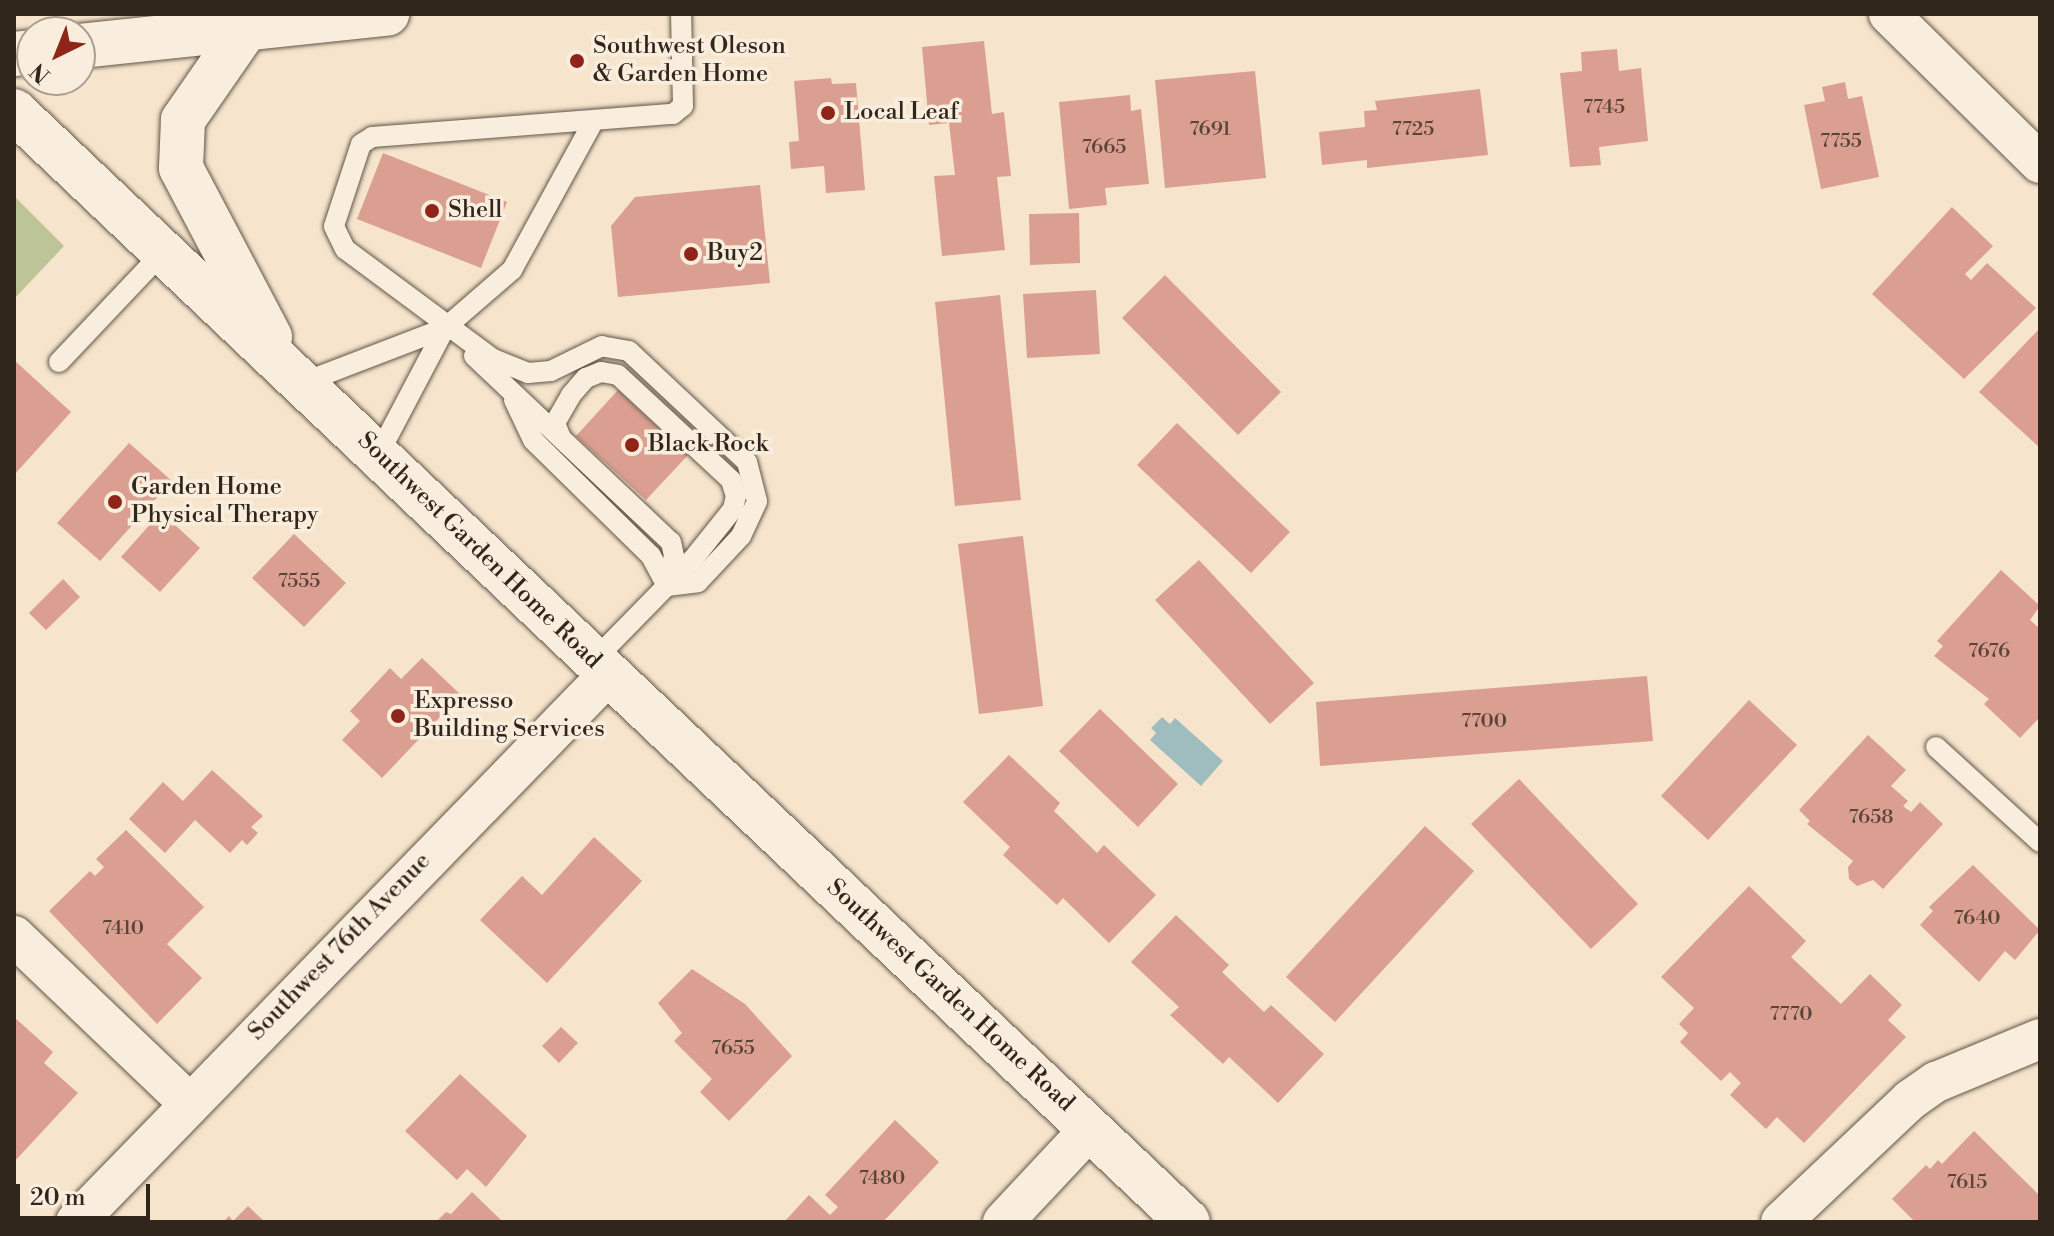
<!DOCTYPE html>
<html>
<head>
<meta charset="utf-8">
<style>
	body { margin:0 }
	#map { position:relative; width:2054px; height:1236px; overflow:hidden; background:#f6e5cc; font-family:"Libre Bodoni",serif }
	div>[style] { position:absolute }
	.green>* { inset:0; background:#bdc497 }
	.water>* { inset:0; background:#9fbdbf }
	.building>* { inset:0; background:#da9f91 }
	.roads { filter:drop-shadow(0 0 2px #625648) drop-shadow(0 0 2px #625648) }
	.lane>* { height:20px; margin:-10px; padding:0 10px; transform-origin:10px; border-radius:10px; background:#f9eede }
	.street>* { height:40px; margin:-20px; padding:0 20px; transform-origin:20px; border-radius:20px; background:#f9eede }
	.secondary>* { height:44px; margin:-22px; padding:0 22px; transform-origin:22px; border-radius:22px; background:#f9eede }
	.dots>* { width:22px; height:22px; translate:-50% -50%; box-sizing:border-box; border:4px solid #f9eede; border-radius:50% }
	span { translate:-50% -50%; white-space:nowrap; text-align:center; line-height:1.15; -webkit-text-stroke:7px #f9eede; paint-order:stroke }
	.number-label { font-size:20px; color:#5a4439 }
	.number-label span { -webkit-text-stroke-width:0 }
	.poi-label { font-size:24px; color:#30261c }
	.left { translate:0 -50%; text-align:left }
	.street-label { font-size:24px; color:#30261c }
	.frame { position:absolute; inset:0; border:16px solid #30261c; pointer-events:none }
	.north { position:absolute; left:16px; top:16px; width:80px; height:80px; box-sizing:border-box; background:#f9eede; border:2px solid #a99e90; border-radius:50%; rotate:223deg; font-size:22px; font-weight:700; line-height:32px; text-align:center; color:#30261c }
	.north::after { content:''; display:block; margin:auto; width:28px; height:36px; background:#8f2418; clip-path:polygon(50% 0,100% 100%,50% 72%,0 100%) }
	.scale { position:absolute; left:16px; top:1184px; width:134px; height:36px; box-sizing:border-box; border:4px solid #30261c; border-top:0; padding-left:10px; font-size:24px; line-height:28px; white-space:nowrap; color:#30261c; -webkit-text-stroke:6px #f9eede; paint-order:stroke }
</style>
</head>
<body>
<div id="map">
	<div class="green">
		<div style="clip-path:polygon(14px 196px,64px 246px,14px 299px)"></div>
	</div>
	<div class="water">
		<div style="clip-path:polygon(1162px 717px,1170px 724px,1175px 718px,1223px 761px,1201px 786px,1150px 740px,1156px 733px,1151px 728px)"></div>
	</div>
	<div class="building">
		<div style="clip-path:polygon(984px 41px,992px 114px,1004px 112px,1011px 176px,997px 177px,1005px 250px,942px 256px,934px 176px,955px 175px,949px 123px,929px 125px,922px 47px)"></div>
		<div style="clip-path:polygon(1617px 49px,1619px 71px,1641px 68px,1648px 141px,1599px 147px,1601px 165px,1570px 167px,1560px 73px,1582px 71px,1581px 52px)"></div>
		<div style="clip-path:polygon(1255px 71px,1266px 178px,1165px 188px,1155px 80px)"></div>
		<div style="clip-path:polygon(831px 78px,832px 84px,856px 83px,865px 190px,826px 193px,824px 166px,791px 169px,789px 142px,799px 141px,794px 81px)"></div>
		<div style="clip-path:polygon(1845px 82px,1848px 99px,1862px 96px,1879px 177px,1821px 189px,1804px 105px,1825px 101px,1822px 87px)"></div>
		<div style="clip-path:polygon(1480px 89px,1488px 155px,1367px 168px,1367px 160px,1322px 165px,1319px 132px,1365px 127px,1364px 111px,1377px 110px,1375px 101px)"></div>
		<div style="clip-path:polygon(1130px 95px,1131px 111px,1141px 109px,1149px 184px,1105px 188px,1107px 205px,1069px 209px,1059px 102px)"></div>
		<div style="clip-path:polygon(383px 153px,507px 202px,481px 268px,357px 219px)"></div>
		<div style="clip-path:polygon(760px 185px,770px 283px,618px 297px,611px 226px,635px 197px)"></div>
		<div style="clip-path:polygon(1952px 207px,1993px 246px,1965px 274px,1971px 280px,1987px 263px,2036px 308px,1964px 379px,1872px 294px)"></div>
		<div style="clip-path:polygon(1079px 213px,1080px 263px,1030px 265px,1029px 214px)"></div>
		<div style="clip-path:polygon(1165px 275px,1281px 392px,1238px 435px,1122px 318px)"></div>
		<div style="clip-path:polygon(1096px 290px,1100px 354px,1027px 358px,1023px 294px)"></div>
		<div style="clip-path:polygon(1000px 295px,1021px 500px,955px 506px,935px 302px)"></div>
		<div style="clip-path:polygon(2040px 328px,2040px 448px,1979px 392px)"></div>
		<div style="clip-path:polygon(14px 360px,71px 412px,14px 475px)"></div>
		<div style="clip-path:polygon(618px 390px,688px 455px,646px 500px,576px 436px)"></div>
		<div style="clip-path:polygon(1177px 423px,1290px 532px,1251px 573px,1137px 465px)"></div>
		<div style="clip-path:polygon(129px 443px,172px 481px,100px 561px,57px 523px)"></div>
		<div style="clip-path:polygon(161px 512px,200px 548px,160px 592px,121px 557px)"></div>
		<div style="clip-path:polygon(294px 534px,346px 583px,304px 627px,252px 578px)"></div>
		<div style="clip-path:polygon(1023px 536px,1043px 706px,979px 714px,958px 544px)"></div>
		<div style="clip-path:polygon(1199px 560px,1314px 683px,1270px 724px,1155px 600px)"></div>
		<div style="clip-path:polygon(2001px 570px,2040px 606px,2030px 620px,2040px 629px,2040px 717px,2020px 738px,1984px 704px,1989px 699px,1934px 656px,1943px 646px,1937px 641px)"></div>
		<div style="clip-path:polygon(63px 579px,80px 597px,46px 630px,29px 613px)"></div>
		<div style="clip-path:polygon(422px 658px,461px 695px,382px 778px,342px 740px,360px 721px,350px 711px,390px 668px,401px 679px)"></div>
		<div style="clip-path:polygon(1647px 676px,1653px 741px,1320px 766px,1316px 702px)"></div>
		<div style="clip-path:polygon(1749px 700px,1797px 745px,1708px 840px,1661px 796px)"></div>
		<div style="clip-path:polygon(1100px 709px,1178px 784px,1138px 827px,1059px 751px)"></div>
		<div style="clip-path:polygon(1868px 735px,1906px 770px,1891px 786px,1908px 801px,1903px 806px,1911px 812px,1920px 802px,1943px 824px,1883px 889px,1873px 880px,1857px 886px,1849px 879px,1848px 867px,1853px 861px,1807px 824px,1810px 821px,1799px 810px)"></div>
		<div style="clip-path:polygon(1009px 755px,1060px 803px,1054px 811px,1097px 853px,1104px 845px,1156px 895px,1109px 943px,1063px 898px,1057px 905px,1003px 855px,1010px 847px,963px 802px)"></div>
		<div style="clip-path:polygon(212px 770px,263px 816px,251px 827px,258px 833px,247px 845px,242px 840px,230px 853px,195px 820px,165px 853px,129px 819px,163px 782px,183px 801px)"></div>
		<div style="clip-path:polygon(1519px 779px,1638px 904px,1591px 949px,1471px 824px)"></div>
		<div style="clip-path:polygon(1425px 826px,1474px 871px,1335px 1022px,1286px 977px)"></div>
		<div style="clip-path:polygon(126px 830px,204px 907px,167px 944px,202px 978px,157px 1024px,49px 911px,90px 871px,95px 876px,104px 867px,96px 859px)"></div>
		<div style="clip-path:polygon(594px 837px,642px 881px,547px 983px,480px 920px,522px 876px,542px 895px)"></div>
		<div style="clip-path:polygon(1973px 865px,2040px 930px,2015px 960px,2005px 951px,1979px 982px,1920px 925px,1933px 911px,1929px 907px)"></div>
		<div style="clip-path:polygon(1749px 886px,1806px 941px,1791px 957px,1841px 1004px,1870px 974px,1902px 1005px,1888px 1020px,1906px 1037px,1804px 1143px,1777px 1117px,1766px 1129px,1730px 1095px,1741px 1083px,1730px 1072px,1721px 1081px,1680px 1042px,1688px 1033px,1679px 1024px,1694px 1008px,1661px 977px)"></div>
		<div style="clip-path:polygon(1176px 915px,1229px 965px,1222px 972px,1264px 1012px,1271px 1005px,1324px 1054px,1278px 1103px,1229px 1057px,1223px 1064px,1170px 1015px,1179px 1007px,1131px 962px)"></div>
		<div style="clip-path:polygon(692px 969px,745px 1004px,792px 1056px,729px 1121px,700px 1092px,712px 1079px,674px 1041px,682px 1033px,658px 1003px)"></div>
		<div style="clip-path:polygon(14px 1017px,53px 1052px,44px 1063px,78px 1093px,14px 1162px)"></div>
		<div style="clip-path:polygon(561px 1027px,578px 1043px,559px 1063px,542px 1046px)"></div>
		<div style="clip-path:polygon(460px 1074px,527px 1136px,486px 1187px,467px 1169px,457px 1180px,405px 1131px)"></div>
		<div style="clip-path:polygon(895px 1120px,939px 1162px,883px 1222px,784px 1222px,809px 1195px,830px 1215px,838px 1207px,825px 1195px)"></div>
		<div style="clip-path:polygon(1974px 1131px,2040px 1196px,2040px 1222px,1915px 1222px,1892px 1199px,1926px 1165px,1930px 1169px,1938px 1160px,1942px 1164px)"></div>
		<div style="clip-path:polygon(472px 1192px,503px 1222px,436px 1222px,446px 1212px,451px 1214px)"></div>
		<div style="clip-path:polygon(248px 1206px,265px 1222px,223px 1222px,229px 1216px,233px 1221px)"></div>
	</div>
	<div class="roads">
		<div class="lane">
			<div style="left:474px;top:356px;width:271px;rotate:43.4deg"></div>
			<div style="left:671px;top:542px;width:14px;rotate:78deg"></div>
			<div style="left:674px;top:556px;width:31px;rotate:103deg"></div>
			<div style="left:59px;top:362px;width:151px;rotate:-46.6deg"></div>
			<div style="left:302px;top:383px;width:153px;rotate:-21deg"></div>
			<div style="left:445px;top:328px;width:89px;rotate:-40.9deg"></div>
			<div style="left:512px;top:270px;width:171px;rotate:-61.3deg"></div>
			<div style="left:514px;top:400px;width:44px;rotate:64.6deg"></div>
			<div style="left:533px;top:440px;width:165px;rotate:44.5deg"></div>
			<div style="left:651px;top:556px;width:34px;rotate:62deg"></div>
			<div style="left:561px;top:438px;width:16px;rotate:-112deg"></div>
			<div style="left:555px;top:423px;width:32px;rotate:-60deg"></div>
			<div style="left:571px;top:395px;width:23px;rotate:-49deg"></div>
			<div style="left:586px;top:378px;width:16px;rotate:-22deg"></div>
			<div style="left:601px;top:372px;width:17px;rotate:10deg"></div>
			<div style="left:618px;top:375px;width:154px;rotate:42.9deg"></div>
			<div style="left:731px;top:480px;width:17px;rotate:73deg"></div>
			<div style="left:736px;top:496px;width:13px;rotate:103deg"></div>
			<div style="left:733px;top:509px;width:64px;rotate:128.7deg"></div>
			<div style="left:693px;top:559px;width:143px;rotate:134.4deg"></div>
			<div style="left:378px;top:455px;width:144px;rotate:-62.2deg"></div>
			<div style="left:667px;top:586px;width:31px;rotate:-7deg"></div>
			<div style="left:698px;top:582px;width:63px;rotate:-46.9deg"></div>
			<div style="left:741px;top:536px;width:38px;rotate:-65deg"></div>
			<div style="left:757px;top:501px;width:40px;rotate:-104.4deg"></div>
			<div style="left:747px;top:462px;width:162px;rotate:-136.8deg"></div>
			<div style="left:629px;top:351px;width:27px;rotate:-170deg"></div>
			<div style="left:602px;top:346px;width:57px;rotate:153.9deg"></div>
			<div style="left:551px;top:371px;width:23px;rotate:175deg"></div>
			<div style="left:528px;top:373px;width:38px;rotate:-158deg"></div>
			<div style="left:493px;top:359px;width:184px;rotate:-143.4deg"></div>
			<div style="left:345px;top:249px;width:25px;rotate:-116deg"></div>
			<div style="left:334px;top:226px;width:86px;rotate:-71.8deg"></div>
			<div style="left:361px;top:144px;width:13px;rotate:-32deg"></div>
			<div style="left:372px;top:137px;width:302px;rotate:-4.4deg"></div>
			<div style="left:673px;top:114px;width:13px;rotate:-39deg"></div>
			<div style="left:683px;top:106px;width:92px;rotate:-91.2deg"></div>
			<div style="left:1936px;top:747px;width:141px;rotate:42.4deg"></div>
		</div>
		<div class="street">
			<div style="left:1889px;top:14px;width:212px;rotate:44.6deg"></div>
			<div style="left:14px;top:936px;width:240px;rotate:43.7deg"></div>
			<div style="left:76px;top:1222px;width:763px;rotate:-45.8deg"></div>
			<div style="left:1003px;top:1222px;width:127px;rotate:-46.9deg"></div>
			<div style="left:1781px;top:1222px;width:178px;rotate:-43.4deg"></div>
			<div style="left:1910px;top:1100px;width:32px;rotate:-35deg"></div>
			<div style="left:1936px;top:1082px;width:113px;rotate:-22.5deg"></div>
		</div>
		<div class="secondary">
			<div style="left:246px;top:29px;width:111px;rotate:124.7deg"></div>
			<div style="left:183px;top:120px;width:48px;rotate:92.4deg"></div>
			<div style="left:181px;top:168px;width:191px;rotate:62.2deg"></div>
			<div style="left:80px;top:46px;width:309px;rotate:-6deg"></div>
			<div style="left:14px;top:54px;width:18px;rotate:-6deg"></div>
			<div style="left:14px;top:111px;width:1616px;rotate:43.42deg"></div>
		</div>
	</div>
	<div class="dots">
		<div style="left:577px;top:61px;background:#8f2418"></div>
		<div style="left:828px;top:113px;background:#8f2418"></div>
		<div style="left:432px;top:211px;background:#8f2418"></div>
		<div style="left:691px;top:254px;background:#8f2418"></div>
		<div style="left:632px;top:445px;background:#8f2418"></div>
		<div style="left:115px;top:502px;background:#8f2418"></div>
		<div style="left:398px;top:716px;background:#8f2418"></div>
	</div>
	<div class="number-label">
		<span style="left:1604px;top:107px">7745</span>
		<span style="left:1210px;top:129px">7691</span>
		<span style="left:1413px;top:129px">7725</span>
		<span style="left:1841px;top:141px">7755</span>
		<span style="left:1104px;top:147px">7665</span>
		<span style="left:299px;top:581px">7555</span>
		<span style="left:1989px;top:651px">7676</span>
		<span style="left:1484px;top:721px">7700</span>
		<span style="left:1871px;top:817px">7658</span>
		<span style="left:1977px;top:918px">7640</span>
		<span style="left:123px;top:928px">7410</span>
		<span style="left:1791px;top:1014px">7770</span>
		<span style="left:733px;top:1048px">7655</span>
		<span style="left:882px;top:1178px">7480</span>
		<span style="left:1967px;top:1182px">7615</span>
	</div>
	<div class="poi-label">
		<span class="left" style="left:593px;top:61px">Southwest Oleson<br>&amp; Garden Home</span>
		<span class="left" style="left:844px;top:113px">Local Leaf</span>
		<span class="left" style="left:448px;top:211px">Shell</span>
		<span class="left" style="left:707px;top:254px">Buy2</span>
		<span class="left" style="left:648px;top:445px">Black Rock</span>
		<span class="left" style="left:131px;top:502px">Garden Home<br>Physical Therapy</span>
		<span class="left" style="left:414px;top:716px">Expresso<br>Building Services</span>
	</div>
	<div class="street-label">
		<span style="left:479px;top:551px;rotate:44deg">Southwest Garden Home Road</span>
		<span style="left:340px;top:947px;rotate:-46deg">Southwest 76th Avenue</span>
		<span style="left:950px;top:996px;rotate:43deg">Southwest Garden Home Road</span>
	</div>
	<div class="frame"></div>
	<div class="north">N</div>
	<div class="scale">20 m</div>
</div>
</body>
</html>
